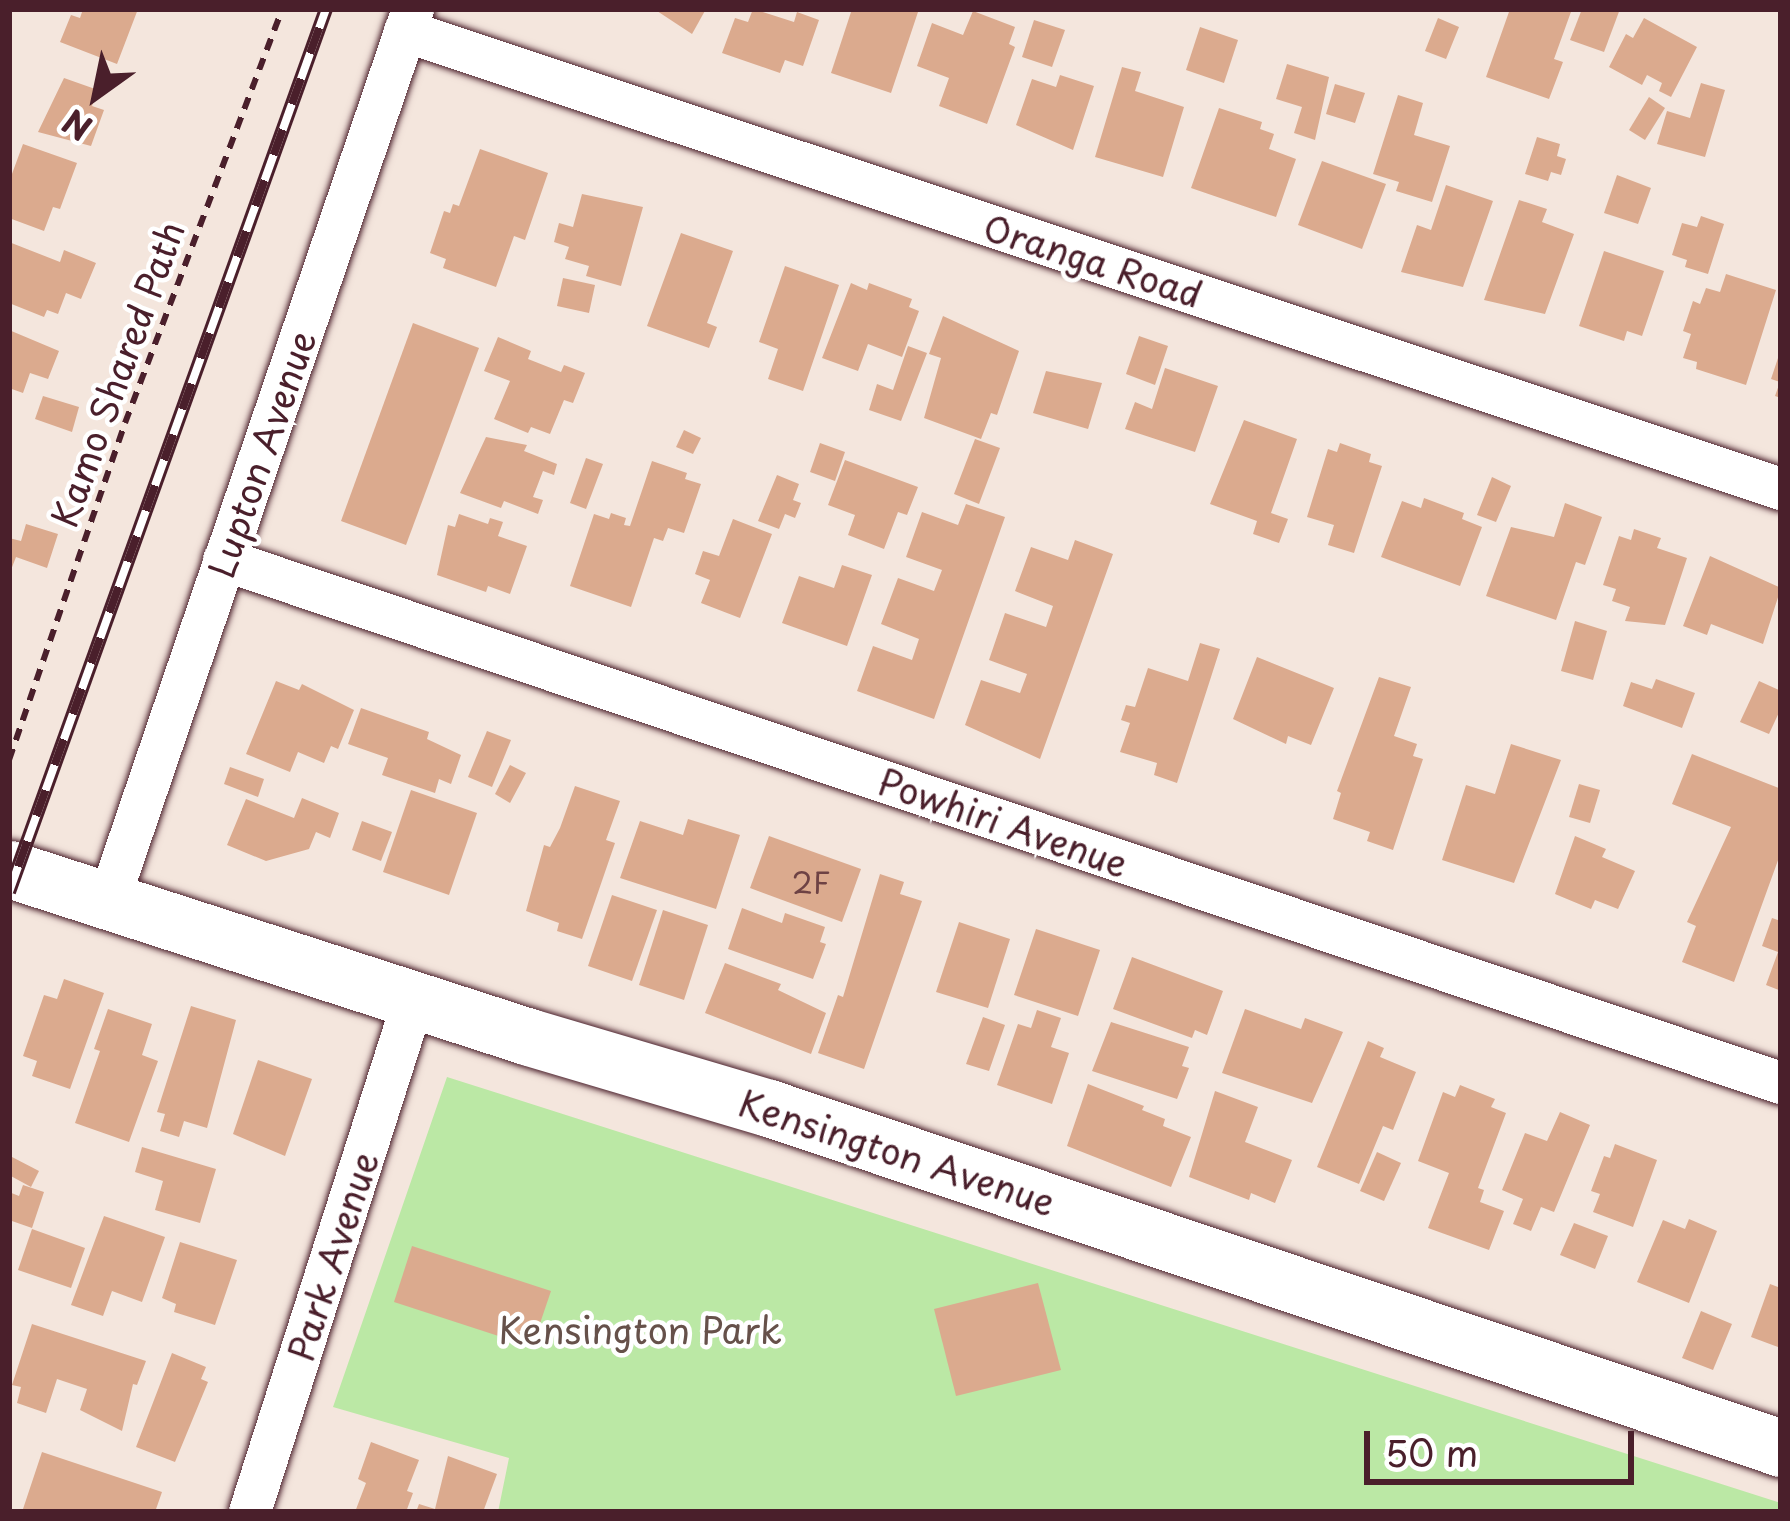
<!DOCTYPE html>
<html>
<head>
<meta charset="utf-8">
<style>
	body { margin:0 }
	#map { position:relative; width:1790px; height:1521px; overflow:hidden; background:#f4e6dd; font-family:"Playpen Sans",sans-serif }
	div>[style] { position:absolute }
	.green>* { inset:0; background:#bbe8a5 }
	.building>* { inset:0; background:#dbaa8e }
	.path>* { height:6px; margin-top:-3px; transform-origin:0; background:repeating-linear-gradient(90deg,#4a1f2b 0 12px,transparent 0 21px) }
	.roads { filter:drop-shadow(0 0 3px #4a1f2b) drop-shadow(0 0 3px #4a1f2b) }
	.street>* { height:42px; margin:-21px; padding:0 21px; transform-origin:21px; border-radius:21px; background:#fff }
	.secondary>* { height:57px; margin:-28.5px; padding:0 28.5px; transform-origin:28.5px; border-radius:28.5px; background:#fff }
	.rail>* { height:14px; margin-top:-7px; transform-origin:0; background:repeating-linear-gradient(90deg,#fff 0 27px,#4a1f2b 0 54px); box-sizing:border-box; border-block:3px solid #4a1f2b }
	span { translate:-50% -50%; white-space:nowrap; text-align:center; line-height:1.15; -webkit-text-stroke:9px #fff; paint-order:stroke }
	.number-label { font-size:30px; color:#6e4244 }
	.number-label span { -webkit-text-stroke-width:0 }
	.street-label { font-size:36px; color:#4a1f2b }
	.park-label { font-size:36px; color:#66514a }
	.frame { position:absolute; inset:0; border:12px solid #4a1f2b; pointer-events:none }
	.north { position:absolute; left:36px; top:36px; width:120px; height:120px; -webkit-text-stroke:9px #fff; paint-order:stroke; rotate:213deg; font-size:33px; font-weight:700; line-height:48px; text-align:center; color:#4a1f2b }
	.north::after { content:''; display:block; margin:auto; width:42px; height:54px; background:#4a1f2b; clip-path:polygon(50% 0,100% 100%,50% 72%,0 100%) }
	.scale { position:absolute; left:1364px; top:1431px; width:270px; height:54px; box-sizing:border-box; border:6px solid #4a1f2b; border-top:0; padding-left:15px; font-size:36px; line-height:42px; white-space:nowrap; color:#4a1f2b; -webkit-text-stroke:9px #fff; paint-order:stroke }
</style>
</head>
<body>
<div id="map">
	<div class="green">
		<div style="clip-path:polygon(447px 1077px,1781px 1503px,1781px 1512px,498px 1512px,509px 1458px,333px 1407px)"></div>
	</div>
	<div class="building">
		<div style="clip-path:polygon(83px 9px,138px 9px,117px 64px,60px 42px,71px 15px,80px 18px)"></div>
		<div style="clip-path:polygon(654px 9px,706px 9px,692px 34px)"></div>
		<div style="clip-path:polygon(753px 9px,794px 22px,797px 12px,819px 20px,803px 66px,785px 60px,780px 73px,722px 53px,735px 18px,748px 22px)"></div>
		<div style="clip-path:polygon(852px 9px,919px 9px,891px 93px,831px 73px)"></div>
		<div style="clip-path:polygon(1510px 9px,1572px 9px,1554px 59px,1563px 62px,1549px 99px,1486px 77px)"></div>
		<div style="clip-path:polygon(1582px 9px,1620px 9px,1604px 52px,1570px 40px)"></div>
		<div style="clip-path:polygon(973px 11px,1015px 27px,1009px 44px,1015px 47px,987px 124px,939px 106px,949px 78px,917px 66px,932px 23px,963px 35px)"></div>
		<div style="clip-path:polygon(1438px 18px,1459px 27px,1446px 59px,1425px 51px)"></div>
		<div style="clip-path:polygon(1644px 18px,1697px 47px,1671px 97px,1659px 91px,1662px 83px,1647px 75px,1642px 85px,1609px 67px,1626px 34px,1633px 38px)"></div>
		<div style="clip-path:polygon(1034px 20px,1065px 30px,1052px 67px,1022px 57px)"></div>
		<div style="clip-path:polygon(1200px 27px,1238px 40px,1224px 83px,1186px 70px)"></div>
		<div style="clip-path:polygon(1287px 64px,1329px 77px,1315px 140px,1294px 133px,1302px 107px,1276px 99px)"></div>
		<div style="clip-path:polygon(1122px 67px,1141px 72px,1135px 91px,1184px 107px,1163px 177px,1095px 157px)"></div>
		<div style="clip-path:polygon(1060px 75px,1094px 86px,1073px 150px,1016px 125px,1032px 79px,1056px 87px)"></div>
		<div style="clip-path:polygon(64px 78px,98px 90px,92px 106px,104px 110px,91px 146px,38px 132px)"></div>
		<div style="clip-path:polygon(1701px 83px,1725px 90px,1705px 157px,1657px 144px,1667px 111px,1690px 118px)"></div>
		<div style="clip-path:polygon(1335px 84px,1365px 93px,1355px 123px,1326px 114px)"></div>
		<div style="clip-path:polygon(1398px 95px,1423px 103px,1414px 135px,1450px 146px,1432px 202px,1396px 191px,1399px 182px,1373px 174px)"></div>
		<div style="clip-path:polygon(1649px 97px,1665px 108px,1645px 140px,1629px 130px)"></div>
		<div style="clip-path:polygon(1219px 108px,1262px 122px,1260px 129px,1274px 134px,1269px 149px,1296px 159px,1276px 217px,1191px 188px)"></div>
		<div style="clip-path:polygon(1537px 137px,1560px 144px,1557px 156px,1566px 159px,1561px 175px,1551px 172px,1548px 181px,1525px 174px)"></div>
		<div style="clip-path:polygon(23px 144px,77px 163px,60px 209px,53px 207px,44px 231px,9px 218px,9px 182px)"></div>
		<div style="clip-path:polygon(480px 149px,548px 173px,525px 240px,514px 236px,496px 287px,443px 268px,446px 259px,430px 253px,444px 211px,450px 213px,453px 204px,459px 206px)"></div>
		<div style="clip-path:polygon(1322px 161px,1386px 184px,1362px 249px,1298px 225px)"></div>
		<div style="clip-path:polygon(1617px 175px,1651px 188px,1638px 224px,1604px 213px)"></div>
		<div style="clip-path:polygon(1446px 185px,1493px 201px,1463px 287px,1401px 272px,1417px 225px,1431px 230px)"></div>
		<div style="clip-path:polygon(582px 194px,643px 207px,621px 286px,586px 276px,589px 266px,565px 259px,569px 247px,554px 242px,559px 223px,573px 227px)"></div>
		<div style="clip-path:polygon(1519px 200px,1547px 209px,1542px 222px,1574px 234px,1545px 314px,1484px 300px)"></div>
		<div style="clip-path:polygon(1701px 216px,1724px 224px,1708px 274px,1685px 267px,1687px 260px,1672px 255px,1682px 223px,1697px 227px)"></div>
		<div style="clip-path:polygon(681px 233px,733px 251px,707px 323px,717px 327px,709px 348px,647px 326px)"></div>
		<div style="clip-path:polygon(9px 242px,60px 262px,64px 250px,96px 263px,81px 299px,66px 293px,58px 314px,47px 310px,44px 317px,9px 303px)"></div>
		<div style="clip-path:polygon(1604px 251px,1664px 271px,1642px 336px,1627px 331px,1624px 341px,1579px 326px)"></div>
		<div style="clip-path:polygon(785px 266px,839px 285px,803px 391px,768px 379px,778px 349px,759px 342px)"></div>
		<div style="clip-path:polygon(1726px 274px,1776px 290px,1746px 385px,1696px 369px,1697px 362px,1683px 358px,1691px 334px,1683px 331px,1693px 301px,1700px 304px,1706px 288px,1720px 292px)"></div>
		<div style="clip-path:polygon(563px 278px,595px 285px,589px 313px,557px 306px)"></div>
		<div style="clip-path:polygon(851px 283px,867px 290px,869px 283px,912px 299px,909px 307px,919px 311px,902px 357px,868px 344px,858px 371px,822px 358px)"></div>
		<div style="clip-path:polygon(943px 316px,1019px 351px,997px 415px,991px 413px,981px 439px,924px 418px,941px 358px,929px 354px)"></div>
		<div style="clip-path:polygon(413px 323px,479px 348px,406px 545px,341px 521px)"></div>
		<div style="clip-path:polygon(9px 330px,59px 351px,48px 379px,30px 373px,23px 393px,9px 388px)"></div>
		<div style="clip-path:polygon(1139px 336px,1168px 346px,1155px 385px,1126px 374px)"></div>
		<div style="clip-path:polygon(498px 337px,531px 351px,528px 359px,561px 372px,564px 365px,585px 373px,573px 403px,564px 400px,550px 434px,531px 427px,528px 433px,494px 419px,510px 381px,484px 371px)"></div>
		<div style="clip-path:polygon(908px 346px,927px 353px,901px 421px,869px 410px,877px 384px,893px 390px)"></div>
		<div style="clip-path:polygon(1780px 352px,1781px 352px,1781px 398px,1775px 396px,1780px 382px,1771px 379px)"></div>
		<div style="clip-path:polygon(1165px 368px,1218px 386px,1195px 452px,1125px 429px,1135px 402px,1152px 409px)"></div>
		<div style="clip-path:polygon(1046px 371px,1102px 383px,1088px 429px,1033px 413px)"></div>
		<div style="clip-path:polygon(43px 396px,79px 407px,72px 432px,35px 419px)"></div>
		<div style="clip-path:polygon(1244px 420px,1297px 439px,1271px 513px,1288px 519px,1279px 543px,1253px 534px,1257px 521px,1210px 504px)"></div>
		<div style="clip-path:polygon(684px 430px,701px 438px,693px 454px,676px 447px)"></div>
		<div style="clip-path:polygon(486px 437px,527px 445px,524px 451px,557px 464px,554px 475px,543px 471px,533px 497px,543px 500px,538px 514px,504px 501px,501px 508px,460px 493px)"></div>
		<div style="clip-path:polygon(975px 439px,1000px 448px,979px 504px,954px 494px)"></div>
		<div style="clip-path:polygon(820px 443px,845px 452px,835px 481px,810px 472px)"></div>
		<div style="clip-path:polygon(1340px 443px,1371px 454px,1369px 462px,1382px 466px,1354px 553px,1328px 545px,1334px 525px,1307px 517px,1328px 449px,1337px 452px)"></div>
		<div style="clip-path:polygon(586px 458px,603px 464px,586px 509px,570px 503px)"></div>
		<div style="clip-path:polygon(845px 460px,918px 487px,907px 515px,898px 512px,884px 549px,848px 535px,855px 515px,828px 505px)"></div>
		<div style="clip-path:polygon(652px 461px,687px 473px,685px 479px,701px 484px,684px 533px,668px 528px,663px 541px,654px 538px,631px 607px,570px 586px,594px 514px,609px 519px,611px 513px,626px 518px,624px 525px,630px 526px)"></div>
		<div style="clip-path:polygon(777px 475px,799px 484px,793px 500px,801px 503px,795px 518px,785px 514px,779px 529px,758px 521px)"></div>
		<div style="clip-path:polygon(1492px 477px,1511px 486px,1496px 522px,1477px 515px)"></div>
		<div style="clip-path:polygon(1424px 498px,1464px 513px,1462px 519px,1482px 527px,1460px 586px,1381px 557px,1402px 501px,1421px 508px)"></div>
		<div style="clip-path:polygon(1565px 503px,1602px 517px,1585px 565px,1576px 562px,1556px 620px,1486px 596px,1511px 527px,1554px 537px)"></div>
		<div style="clip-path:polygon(966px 504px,1005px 517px,934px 719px,857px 691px,873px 646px,912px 660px,919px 639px,881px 624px,898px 578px,934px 591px,942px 570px,906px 557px,922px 512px,958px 525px)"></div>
		<div style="clip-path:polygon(459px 514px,488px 524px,490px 518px,503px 522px,498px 536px,527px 546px,510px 594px,488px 586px,486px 592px,437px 575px,448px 525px,455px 527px)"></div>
		<div style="clip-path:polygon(733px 519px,772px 534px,740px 618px,701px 603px,710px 580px,695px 574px,703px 551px,719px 556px)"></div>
		<div style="clip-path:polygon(26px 524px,58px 534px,47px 568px,16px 557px,9px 575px,9px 538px,21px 541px)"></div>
		<div style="clip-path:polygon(1634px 529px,1661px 538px,1657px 548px,1687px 558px,1665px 625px,1625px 621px,1630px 607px,1612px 601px,1616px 589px,1603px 585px,1619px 536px,1631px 540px)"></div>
		<div style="clip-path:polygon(1075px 540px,1113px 554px,1040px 759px,965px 725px,981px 680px,1020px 693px,1027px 674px,989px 660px,1005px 613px,1046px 627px,1053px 606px,1015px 591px,1031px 547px,1068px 560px)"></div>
		<div style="clip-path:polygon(1710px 556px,1781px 588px,1763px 644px,1711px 624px,1707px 635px,1683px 626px)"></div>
		<div style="clip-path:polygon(842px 565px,872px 575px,847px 646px,782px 623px,799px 576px,834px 588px)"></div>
		<div style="clip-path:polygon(1575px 621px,1607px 631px,1593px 680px,1561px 671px)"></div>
		<div style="clip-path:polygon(1200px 643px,1220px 649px,1177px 783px,1154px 775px,1157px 763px,1120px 752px,1130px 723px,1121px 720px,1126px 705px,1135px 707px,1148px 668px,1188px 681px)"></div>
		<div style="clip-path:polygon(1257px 657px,1334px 688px,1311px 745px,1288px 736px,1286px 744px,1233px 719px)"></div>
		<div style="clip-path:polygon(1379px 677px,1411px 687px,1394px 736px,1417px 744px,1413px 756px,1423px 759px,1393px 850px,1367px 841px,1370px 832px,1333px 819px,1341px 793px,1337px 791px)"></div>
		<div style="clip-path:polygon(1656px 679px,1695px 693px,1682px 728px,1623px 706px,1631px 682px,1652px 689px)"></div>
		<div style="clip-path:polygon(276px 681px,299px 690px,302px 684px,354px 710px,338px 749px,331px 746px,324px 763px,298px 752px,290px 772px,246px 754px)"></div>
		<div style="clip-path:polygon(1759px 681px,1781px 691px,1781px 708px,1769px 734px,1740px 722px)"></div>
		<div style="clip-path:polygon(361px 708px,429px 732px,427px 739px,461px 755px,451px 784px,439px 779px,435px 793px,382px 775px,388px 758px,348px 744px)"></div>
		<div style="clip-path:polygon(487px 731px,511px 740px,492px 787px,468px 777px)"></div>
		<div style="clip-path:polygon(1511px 744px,1561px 760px,1514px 883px,1442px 860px,1466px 785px,1495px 794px)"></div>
		<div style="clip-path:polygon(1692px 754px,1781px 789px,1781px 852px,1734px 982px,1682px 962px,1696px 926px,1687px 922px,1731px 827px,1672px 804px)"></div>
		<div style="clip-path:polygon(510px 765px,526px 773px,510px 803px,495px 794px)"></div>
		<div style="clip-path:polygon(230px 767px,264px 779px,258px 797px,224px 784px)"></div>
		<div style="clip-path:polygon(1579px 784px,1600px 790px,1590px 823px,1569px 817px)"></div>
		<div style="clip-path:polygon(575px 786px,620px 801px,606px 840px,615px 843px,582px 939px,557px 931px,559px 923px,526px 911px,544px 845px,550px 847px,560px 828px)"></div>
		<div style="clip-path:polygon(411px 790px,477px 813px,449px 895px,383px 872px)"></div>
		<div style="clip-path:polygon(302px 798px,339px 813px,330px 838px,316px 832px,309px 849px,266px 861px,227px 845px,246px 799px,294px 818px)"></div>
		<div style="clip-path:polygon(688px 819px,740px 835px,716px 909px,620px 878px,640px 821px,683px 835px)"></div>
		<div style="clip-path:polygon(362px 821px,392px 832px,381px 861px,352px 850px)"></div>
		<div style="clip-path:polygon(769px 836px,861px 869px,842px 922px,750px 888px)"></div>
		<div style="clip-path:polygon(1575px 836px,1606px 849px,1602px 857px,1635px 871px,1618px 909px,1595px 900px,1591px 909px,1555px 894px)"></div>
		<div style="clip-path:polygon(880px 874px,904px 882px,900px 894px,922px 901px,864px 1069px,818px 1053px,838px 995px,843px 997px)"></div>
		<div style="clip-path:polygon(612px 895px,657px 910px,632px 981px,588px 966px)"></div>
		<div style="clip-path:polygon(742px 908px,782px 923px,785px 913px,825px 927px,820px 942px,826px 944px,813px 979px,728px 949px)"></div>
		<div style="clip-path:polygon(663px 910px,708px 925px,684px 1000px,639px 985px)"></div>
		<div style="clip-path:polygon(1772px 918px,1781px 921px,1781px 991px,1766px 985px,1778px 952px,1762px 946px)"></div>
		<div style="clip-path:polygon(959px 922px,1010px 939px,988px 1008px,936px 992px)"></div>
		<div style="clip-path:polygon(1036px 929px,1100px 950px,1078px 1016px,1014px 995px)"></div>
		<div style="clip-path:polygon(1132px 957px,1223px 991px,1207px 1035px,1195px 1030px,1192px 1038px,1113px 1009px)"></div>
		<div style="clip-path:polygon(725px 963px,781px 984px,778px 990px,826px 1013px,811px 1054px,705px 1013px)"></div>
		<div style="clip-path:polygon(64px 979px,104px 993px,70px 1089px,32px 1076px,37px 1061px,23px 1056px,44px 995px,57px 999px)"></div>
		<div style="clip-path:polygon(191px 1006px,236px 1020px,207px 1128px,184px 1121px,179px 1137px,160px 1131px,165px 1114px,157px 1112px)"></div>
		<div style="clip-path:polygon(108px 1009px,152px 1024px,142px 1055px,158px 1061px,129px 1142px,75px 1123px,100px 1051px,94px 1049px)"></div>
		<div style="clip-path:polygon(1245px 1009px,1301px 1029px,1305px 1018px,1343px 1032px,1312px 1103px,1222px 1073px)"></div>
		<div style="clip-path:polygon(1037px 1010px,1061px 1018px,1051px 1047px,1069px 1053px,1052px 1104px,997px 1085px,1018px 1024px,1031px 1028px)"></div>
		<div style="clip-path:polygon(983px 1017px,1005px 1025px,989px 1071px,966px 1064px)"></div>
		<div style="clip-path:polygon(1111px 1022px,1189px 1047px,1182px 1066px,1189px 1068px,1177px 1099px,1092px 1071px)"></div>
		<div style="clip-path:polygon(1368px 1041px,1384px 1048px,1380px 1057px,1416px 1072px,1393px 1130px,1383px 1126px,1359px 1184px,1317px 1167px)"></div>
		<div style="clip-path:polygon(258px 1060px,312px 1079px,285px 1156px,233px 1134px)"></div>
		<div style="clip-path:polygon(1088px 1084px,1144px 1106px,1142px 1110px,1165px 1119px,1163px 1126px,1191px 1137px,1171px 1187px,1067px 1146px)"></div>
		<div style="clip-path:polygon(1460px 1085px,1495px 1099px,1491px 1107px,1506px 1113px,1478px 1188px,1484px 1190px,1480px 1202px,1504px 1211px,1489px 1250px,1428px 1228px,1449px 1173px,1418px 1161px,1443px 1092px,1455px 1097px)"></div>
		<div style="clip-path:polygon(1215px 1091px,1258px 1107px,1245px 1142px,1292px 1160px,1275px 1203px,1251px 1193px,1249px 1200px,1189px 1177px)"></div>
		<div style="clip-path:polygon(1560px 1112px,1590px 1125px,1554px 1212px,1541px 1207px,1531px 1231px,1513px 1224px,1523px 1199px,1502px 1190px,1525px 1133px,1547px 1141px)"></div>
		<div style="clip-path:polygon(1615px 1144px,1657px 1160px,1633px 1227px,1593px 1212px,1600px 1194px,1591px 1191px,1604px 1156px,1610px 1158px)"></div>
		<div style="clip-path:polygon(142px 1147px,216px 1169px,200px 1223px,155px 1210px,163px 1181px,135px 1172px)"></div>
		<div style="clip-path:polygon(1377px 1152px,1401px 1163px,1384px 1201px,1360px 1191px)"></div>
		<div style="clip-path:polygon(12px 1157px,39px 1171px,31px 1187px,9px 1175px)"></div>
		<div style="clip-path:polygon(23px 1185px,44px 1192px,32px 1228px,9px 1220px,9px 1192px,19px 1196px)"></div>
		<div style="clip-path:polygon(104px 1216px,165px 1237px,142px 1302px,112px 1291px,103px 1316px,71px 1305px)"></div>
		<div style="clip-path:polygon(1689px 1219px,1717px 1231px,1689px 1303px,1637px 1282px,1663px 1220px,1685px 1229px)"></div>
		<div style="clip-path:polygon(1574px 1223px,1608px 1236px,1595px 1269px,1560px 1255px)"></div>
		<div style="clip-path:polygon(32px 1229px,85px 1248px,71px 1288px,18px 1270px)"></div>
		<div style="clip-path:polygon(180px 1242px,237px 1260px,215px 1325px,174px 1312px,176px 1304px,162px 1298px)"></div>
		<div style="clip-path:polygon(412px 1246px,551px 1291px,532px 1347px,394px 1302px)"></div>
		<div style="clip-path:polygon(1038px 1283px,1061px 1370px,956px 1396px,934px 1309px)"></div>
		<div style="clip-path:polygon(1770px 1284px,1781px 1288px,1781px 1348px,1751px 1337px)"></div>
		<div style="clip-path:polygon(1701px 1311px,1732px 1324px,1713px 1370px,1682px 1358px)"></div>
		<div style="clip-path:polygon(32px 1324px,146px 1361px,137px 1385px,133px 1384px,122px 1431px,80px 1410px,87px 1389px,57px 1379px,46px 1413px,17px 1403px,21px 1387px,12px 1385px)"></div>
		<div style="clip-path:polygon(172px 1353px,206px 1367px,201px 1379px,208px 1382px,175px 1462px,136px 1447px)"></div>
		<div style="clip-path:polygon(371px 1442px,419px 1460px,407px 1491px,413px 1493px,406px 1512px,355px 1512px,366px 1483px,358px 1479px)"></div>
		<div style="clip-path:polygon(42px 1452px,162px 1492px,155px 1512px,22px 1512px)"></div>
		<div style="clip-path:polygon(448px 1456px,497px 1474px,483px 1512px,416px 1512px,419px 1504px,435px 1509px)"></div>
	</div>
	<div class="path">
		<div style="left:9px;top:760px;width:356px;rotate:-71deg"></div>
		<div style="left:125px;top:423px;width:443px;rotate:-69.2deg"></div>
	</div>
	<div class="roads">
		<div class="street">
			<div style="left:405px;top:31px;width:1450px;rotate:18.41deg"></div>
			<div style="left:224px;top:560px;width:1642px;rotate:18.57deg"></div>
			<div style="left:109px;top:900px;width:941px;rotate:-71.16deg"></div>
			<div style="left:250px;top:1512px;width:539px;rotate:-72.27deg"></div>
		</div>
		<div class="secondary">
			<div style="left:9px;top:869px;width:546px;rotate:17.9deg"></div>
			<div style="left:529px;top:1037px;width:250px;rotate:16.5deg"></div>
			<div style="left:769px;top:1108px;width:1068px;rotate:18.57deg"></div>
		</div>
	</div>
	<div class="rail">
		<div style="left:9px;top:892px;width:938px;rotate:-70.25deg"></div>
	</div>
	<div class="number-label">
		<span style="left:811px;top:882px">2F</span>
	</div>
	<div class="street-label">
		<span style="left:1093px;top:260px;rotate:18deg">Oranga Road</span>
		<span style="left:117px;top:374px;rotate:-70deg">Kamo Shared Path</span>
		<span style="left:261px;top:454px;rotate:-71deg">Lupton Avenue</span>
		<span style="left:1003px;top:822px;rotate:19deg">Powhiri Avenue</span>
		<span style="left:897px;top:1152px;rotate:18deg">Kensington Avenue</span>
		<span style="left:332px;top:1256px;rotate:-72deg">Park Avenue</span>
	</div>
	<div class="park-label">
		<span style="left:640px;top:1330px">Kensington Park</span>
	</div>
	<div class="frame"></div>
	<div class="north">N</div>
	<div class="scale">50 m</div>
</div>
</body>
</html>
